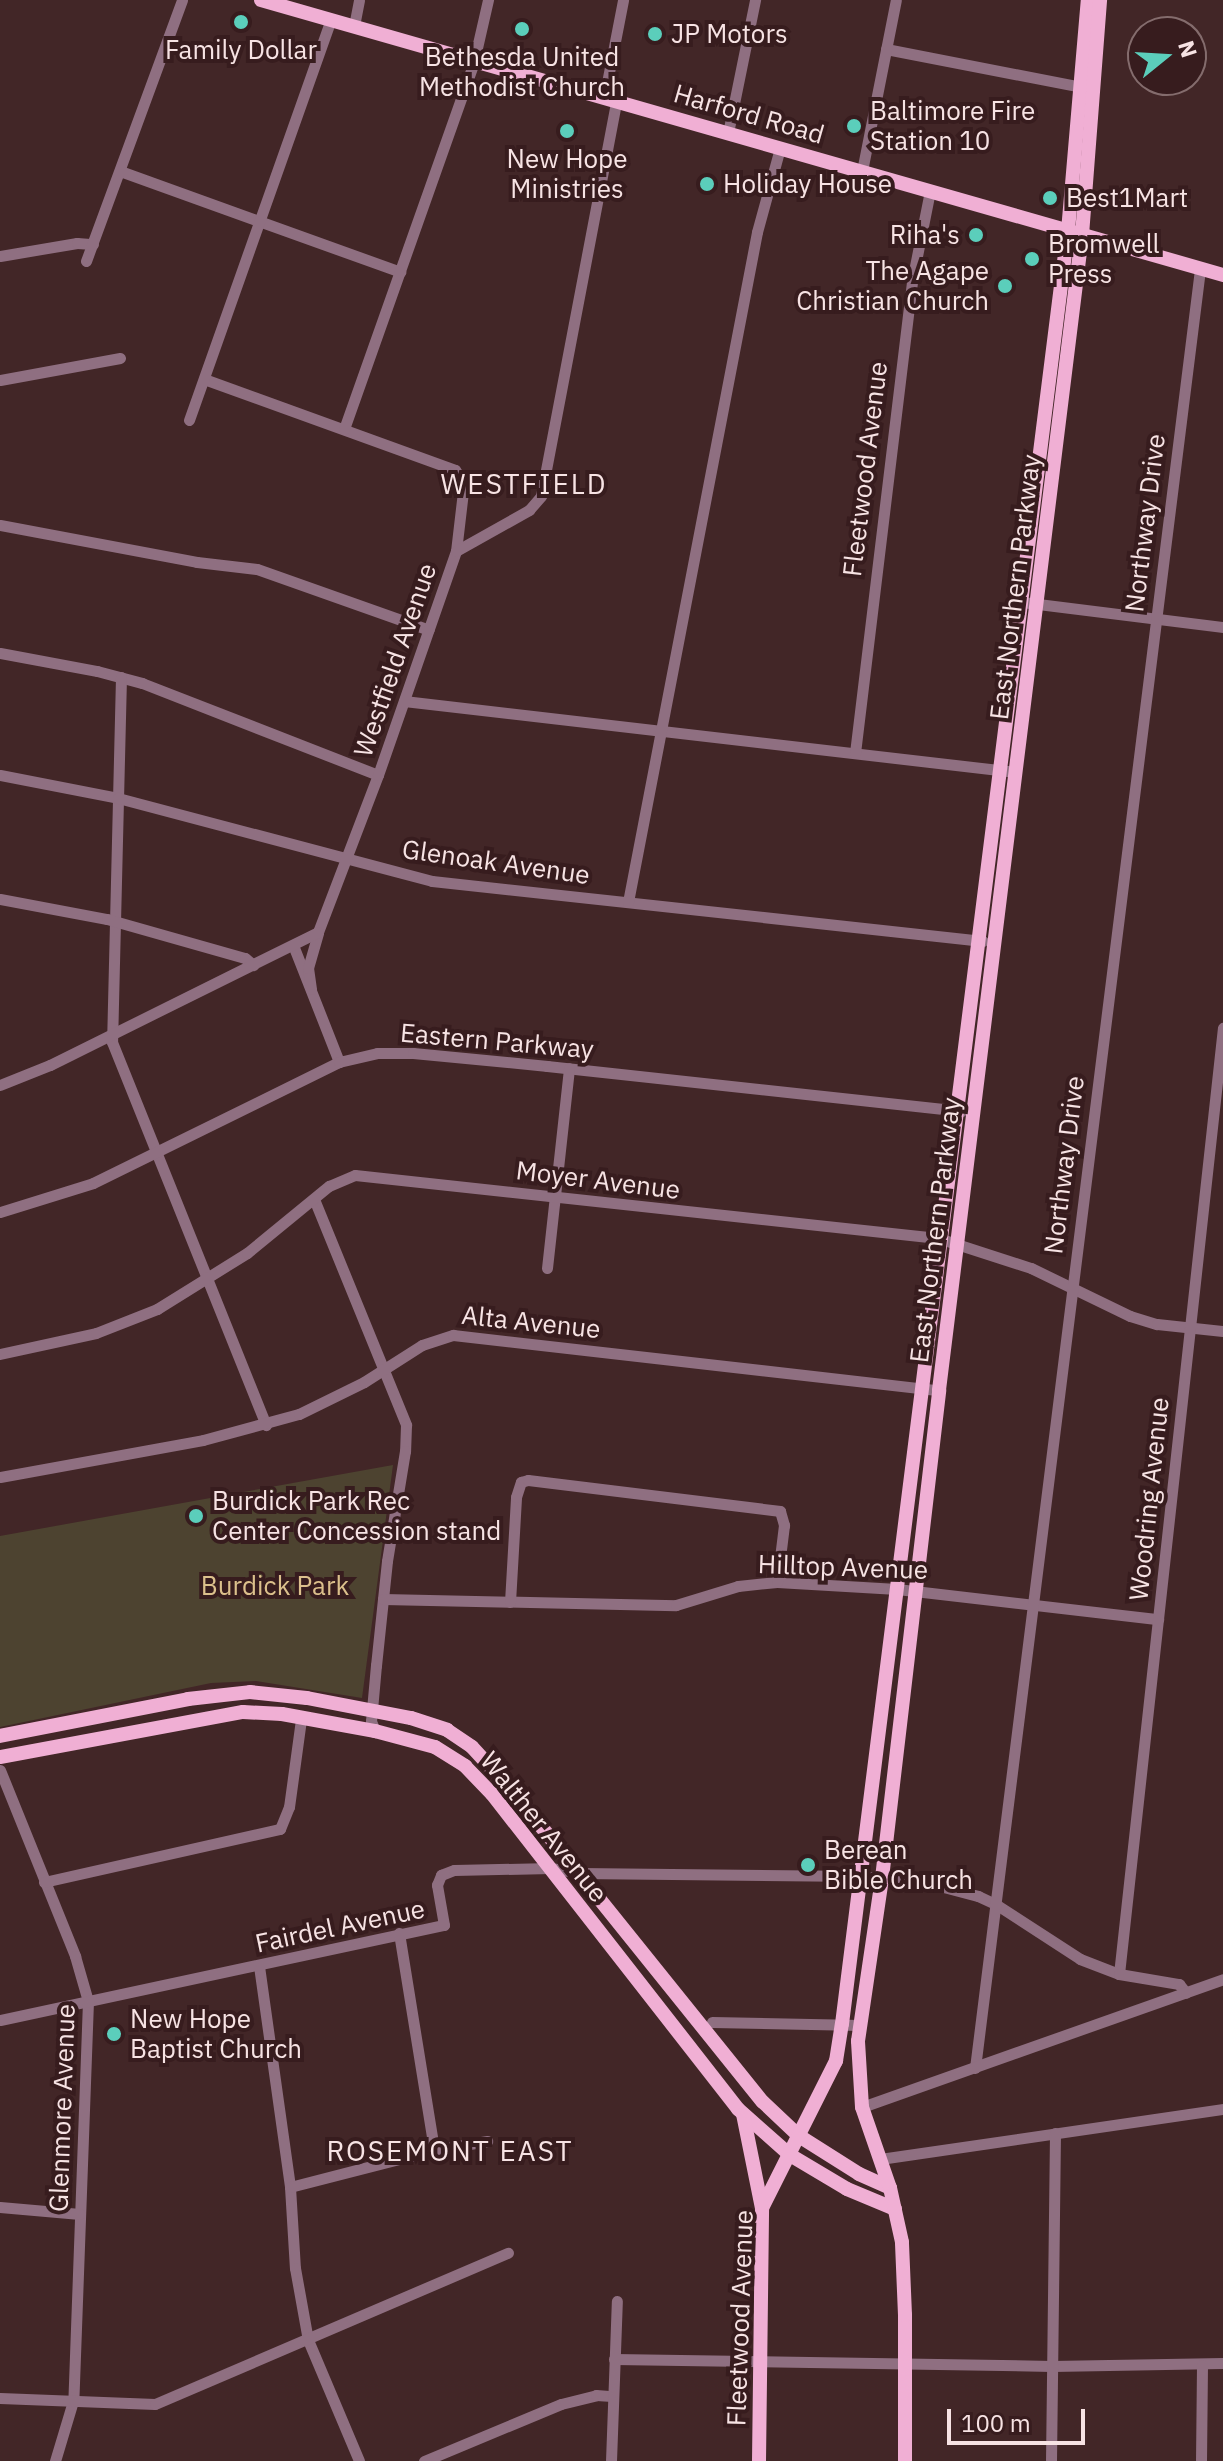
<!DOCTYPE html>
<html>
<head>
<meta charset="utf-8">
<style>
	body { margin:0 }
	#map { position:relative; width:1223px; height:2461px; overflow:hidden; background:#422627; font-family:"IBM Plex Sans",sans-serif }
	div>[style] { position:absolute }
	.green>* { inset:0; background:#4d4330 }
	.minor>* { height:11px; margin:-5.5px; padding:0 5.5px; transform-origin:5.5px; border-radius:5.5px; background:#8f6f81 }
	.major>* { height:14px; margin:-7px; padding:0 7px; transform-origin:7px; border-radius:7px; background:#f0afd4 }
	.dots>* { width:22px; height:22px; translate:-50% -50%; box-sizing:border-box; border:4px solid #371c1e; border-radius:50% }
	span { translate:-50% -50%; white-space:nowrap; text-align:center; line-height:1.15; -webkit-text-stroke:8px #371c1e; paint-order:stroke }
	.poi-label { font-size:26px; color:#f7e3e4 }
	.left { translate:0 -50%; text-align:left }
	.right { translate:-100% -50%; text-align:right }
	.street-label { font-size:26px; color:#f7e3e4 }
	.park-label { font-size:26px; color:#dcc08c }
	.neighbourhood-label { font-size:28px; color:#f7e3e4; letter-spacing:2px }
	.north { position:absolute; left:1127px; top:16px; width:80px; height:80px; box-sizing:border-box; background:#371c1e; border:2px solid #846c6d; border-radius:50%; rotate:72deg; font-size:22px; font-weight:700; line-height:32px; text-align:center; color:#f7e3e4 }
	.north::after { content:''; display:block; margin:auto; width:28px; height:36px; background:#5bcebb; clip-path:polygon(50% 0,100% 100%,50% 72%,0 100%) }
	.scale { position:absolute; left:947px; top:2409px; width:138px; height:36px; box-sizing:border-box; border:4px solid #f7e3e4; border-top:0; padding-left:10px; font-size:24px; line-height:28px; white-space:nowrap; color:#f7e3e4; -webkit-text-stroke:6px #371c1e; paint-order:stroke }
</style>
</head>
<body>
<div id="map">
	<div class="green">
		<div style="clip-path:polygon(393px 1465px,362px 1698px,256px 1681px,211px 1683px,0 1727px,0 1536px)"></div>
	</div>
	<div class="minor">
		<div style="left:354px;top:26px;width:26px;rotate:-79deg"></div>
		<div style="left:886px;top:49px;width:204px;rotate:11deg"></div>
		<div style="left:604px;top:98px;width:100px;rotate:-79deg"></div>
		<div style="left:728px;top:133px;width:136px;rotate:-78.5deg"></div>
		<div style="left:120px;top:171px;width:298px;rotate:19.8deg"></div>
		<div style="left:862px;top:171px;width:174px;rotate:-78.8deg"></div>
		<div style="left:0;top:256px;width:78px;rotate:-9.6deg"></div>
		<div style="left:77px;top:243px;width:16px;rotate:4deg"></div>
		<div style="left:86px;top:261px;width:278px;rotate:-69.8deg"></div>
		<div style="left:204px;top:379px;width:267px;rotate:19.9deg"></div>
		<div style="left:455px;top:470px;width:16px;rotate:55deg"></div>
		<div style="left:464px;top:483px;width:68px;rotate:96.7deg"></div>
		<div style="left:0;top:380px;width:122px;rotate:-10.4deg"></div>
		<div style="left:189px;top:420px;width:424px;rotate:-70.5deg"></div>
		<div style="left:344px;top:429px;width:390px;rotate:-70.5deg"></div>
		<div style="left:474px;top:61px;width:63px;rotate:-77.1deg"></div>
		<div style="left:0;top:525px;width:200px;rotate:10.6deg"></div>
		<div style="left:197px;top:562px;width:60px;rotate:6.7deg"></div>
		<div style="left:257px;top:569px;width:182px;rotate:19.5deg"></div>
		<div style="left:1022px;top:602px;width:203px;rotate:7.1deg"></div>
		<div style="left:0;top:653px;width:99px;rotate:10.5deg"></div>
		<div style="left:97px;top:671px;width:47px;rotate:14.9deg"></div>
		<div style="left:142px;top:683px;width:253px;rotate:21.3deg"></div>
		<div style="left:121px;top:677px;width:365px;rotate:91.4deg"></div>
		<div style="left:112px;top:1042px;width:413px;rotate:68.1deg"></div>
		<div style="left:404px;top:701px;width:616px;rotate:6.62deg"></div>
		<div style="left:855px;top:753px;width:481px;rotate:-83.1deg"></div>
		<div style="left:913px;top:276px;width:87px;rotate:-78.7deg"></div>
		<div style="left:0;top:775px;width:120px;rotate:11deg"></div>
		<div style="left:118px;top:798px;width:325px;rotate:14.8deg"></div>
		<div style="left:432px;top:881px;width:554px;rotate:6.21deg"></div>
		<div style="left:0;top:899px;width:109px;rotate:10.6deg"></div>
		<div style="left:107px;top:919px;width:143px;rotate:15.8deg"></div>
		<div style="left:245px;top:958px;width:11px;rotate:41deg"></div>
		<div style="left:628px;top:902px;width:682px;rotate:-79.1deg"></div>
		<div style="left:757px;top:232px;width:87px;rotate:-74.7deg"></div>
		<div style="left:293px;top:945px;width:126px;rotate:68.5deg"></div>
		<div style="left:311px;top:989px;width:21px;rotate:-98deg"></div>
		<div style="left:308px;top:968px;width:37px;rotate:-74deg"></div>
		<div style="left:318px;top:932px;width:168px;rotate:-69.1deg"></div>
		<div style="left:378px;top:775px;width:237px;rotate:-70.8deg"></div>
		<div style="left:456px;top:551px;width:84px;rotate:-29.3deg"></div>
		<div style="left:529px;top:510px;width:18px;rotate:-49deg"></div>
		<div style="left:541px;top:496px;width:402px;rotate:-79.2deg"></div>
		<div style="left:0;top:1085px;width:54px;rotate:-21.8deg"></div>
		<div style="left:50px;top:1065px;width:299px;rotate:-26.4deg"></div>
		<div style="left:314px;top:1199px;width:244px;rotate:67.8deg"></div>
		<div style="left:406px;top:1425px;width:26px;rotate:92deg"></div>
		<div style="left:405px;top:1451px;width:111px;rotate:99.3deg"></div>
		<div style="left:387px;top:1561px;width:105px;rotate:96deg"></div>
		<div style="left:376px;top:1665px;width:56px;rotate:95.1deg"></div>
		<div style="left:371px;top:1721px;width:11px;rotate:68deg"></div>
		<div style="left:0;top:1212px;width:97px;rotate:-17.3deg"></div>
		<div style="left:93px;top:1183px;width:274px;rotate:-26.2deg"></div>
		<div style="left:339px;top:1062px;width:39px;rotate:-13deg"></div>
		<div style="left:377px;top:1053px;width:36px"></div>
		<div style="left:413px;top:1053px;width:135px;rotate:5.5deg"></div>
		<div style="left:547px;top:1066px;width:417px;rotate:6.2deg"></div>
		<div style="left:547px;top:1268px;width:201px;rotate:-83.7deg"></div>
		<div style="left:0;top:1354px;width:98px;rotate:-12.3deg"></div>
		<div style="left:96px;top:1333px;width:66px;rotate:-21.5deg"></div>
		<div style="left:157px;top:1309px;width:106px;rotate:-31.9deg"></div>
		<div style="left:247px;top:1253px;width:106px;rotate:-39.3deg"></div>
		<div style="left:329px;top:1186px;width:28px;rotate:-23deg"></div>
		<div style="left:355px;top:1175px;width:586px;rotate:6.17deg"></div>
		<div style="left:938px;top:1238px;width:98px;rotate:17.9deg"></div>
		<div style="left:1031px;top:1268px;width:110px;rotate:25.9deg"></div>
		<div style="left:1130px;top:1316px;width:28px;rotate:17deg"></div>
		<div style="left:1157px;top:1324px;width:66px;rotate:6.1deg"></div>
		<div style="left:0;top:1477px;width:206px;rotate:-10.3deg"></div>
		<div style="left:203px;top:1440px;width:99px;rotate:-15.2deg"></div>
		<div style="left:299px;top:1414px;width:72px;rotate:-26.2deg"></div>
		<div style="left:364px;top:1382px;width:69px;rotate:-32.5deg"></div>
		<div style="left:422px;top:1345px;width:33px;rotate:-18deg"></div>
		<div style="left:453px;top:1335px;width:489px;rotate:6.5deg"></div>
		<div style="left:383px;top:1599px;width:293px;rotate:1.2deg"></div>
		<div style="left:676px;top:1605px;width:65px;rotate:-17deg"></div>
		<div style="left:738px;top:1586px;width:39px;rotate:-6deg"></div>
		<div style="left:777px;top:1582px;width:120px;rotate:3.3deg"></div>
		<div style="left:897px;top:1589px;width:263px;rotate:6.6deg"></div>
		<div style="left:510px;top:1602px;width:105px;rotate:-86.7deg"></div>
		<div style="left:516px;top:1497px;width:16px;rotate:-72deg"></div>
		<div style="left:521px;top:1482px;width:7px;rotate:-16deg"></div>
		<div style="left:528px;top:1480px;width:254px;rotate:7deg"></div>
		<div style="left:780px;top:1511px;width:15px;rotate:74deg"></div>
		<div style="left:784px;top:1525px;width:57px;rotate:97deg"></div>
		<div style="left:0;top:1770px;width:201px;rotate:68deg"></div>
		<div style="left:75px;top:1956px;width:47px;rotate:73.9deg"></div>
		<div style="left:88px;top:2001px;width:400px;rotate:92.1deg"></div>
		<div style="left:73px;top:2401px;width:63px;rotate:106.7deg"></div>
		<div style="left:44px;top:1882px;width:242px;rotate:-12.7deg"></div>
		<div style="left:280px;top:1829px;width:24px;rotate:-68deg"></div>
		<div style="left:289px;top:1807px;width:89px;rotate:-82.2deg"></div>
		<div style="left:399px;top:1933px;width:220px;rotate:80.8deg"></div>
		<div style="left:259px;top:1966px;width:223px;rotate:82deg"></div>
		<div style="left:290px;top:2187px;width:81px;rotate:86.5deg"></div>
		<div style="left:295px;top:2268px;width:73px;rotate:79.8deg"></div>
		<div style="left:308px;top:2340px;width:131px;rotate:67.1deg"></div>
		<div style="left:1119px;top:1974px;width:952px;rotate:-83.73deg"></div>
		<div style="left:0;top:2020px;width:454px;rotate:-12.1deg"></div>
		<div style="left:444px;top:1925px;width:41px;rotate:-99.9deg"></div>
		<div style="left:437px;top:1885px;width:11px;rotate:-68deg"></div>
		<div style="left:441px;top:1875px;width:14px;rotate:-21deg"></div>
		<div style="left:454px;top:1870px;width:97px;rotate:-1.2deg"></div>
		<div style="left:551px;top:1868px;width:28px;rotate:10deg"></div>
		<div style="left:579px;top:1873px;width:282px;rotate:0.6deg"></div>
		<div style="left:861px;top:1876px;width:71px;rotate:6.4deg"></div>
		<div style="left:932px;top:1884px;width:48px;rotate:14.6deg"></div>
		<div style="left:978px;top:1896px;width:21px;rotate:25deg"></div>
		<div style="left:997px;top:1905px;width:99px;rotate:33deg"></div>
		<div style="left:1080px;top:1959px;width:42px;rotate:21deg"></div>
		<div style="left:1119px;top:1974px;width:61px;rotate:9.5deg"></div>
		<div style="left:1179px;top:1984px;width:11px;rotate:52deg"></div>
		<div style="left:712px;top:2022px;width:148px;rotate:1.2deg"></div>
		<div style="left:975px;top:2068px;width:1814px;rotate:-82.87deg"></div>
		<div style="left:862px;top:2107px;width:383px;rotate:-19.5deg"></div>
		<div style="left:880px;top:2159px;width:347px;rotate:-8.3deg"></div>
		<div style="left:290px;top:2187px;width:149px;rotate:-14.4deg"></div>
		<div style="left:434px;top:2150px;width:54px;rotate:-9.6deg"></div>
		<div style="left:0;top:2207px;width:80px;rotate:5deg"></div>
		<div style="left:614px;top:2359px;width:438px;rotate:0.9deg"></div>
		<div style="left:1052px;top:2366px;width:171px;rotate:-1deg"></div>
		<div style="left:0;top:2398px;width:155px;rotate:2.2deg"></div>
		<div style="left:155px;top:2404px;width:384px;rotate:-23.2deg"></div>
		<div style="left:424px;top:2461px;width:148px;rotate:-22.6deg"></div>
		<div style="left:561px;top:2404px;width:36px;rotate:-14deg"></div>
		<div style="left:596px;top:2395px;width:16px;rotate:4deg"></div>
		<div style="left:611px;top:2461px;width:160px;rotate:-87.9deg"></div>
		<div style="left:1051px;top:2461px;width:328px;rotate:-89.3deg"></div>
		<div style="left:1201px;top:2461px;width:96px;rotate:-89.4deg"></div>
	</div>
	<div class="major">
		<div style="left:261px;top:0;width:1001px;rotate:15.95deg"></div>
		<div style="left:0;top:1736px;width:192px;rotate:-11.1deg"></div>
		<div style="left:188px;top:1699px;width:62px;rotate:-6.4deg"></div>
		<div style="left:250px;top:1692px;width:57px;rotate:6deg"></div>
		<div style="left:307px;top:1698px;width:106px;rotate:10.9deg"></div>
		<div style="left:411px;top:1718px;width:38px;rotate:18deg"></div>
		<div style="left:447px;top:1730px;width:30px;rotate:34deg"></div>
		<div style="left:472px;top:1747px;width:64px;rotate:47.5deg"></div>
		<div style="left:515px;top:1794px;width:395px;rotate:51.2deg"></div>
		<div style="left:763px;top:2102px;width:50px;rotate:43.4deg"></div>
		<div style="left:799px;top:2136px;width:71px;rotate:32.3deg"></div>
		<div style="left:859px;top:2174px;width:34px;rotate:24deg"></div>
		<div style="left:0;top:1757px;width:247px;rotate:-10.5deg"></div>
		<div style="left:243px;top:1712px;width:39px;rotate:3deg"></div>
		<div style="left:282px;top:1714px;width:95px;rotate:10.4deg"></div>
		<div style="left:375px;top:1731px;width:62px;rotate:14.9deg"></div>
		<div style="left:435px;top:1747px;width:36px;rotate:32deg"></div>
		<div style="left:465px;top:1766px;width:39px;rotate:46deg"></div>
		<div style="left:492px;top:1794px;width:400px;rotate:52deg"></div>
		<div style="left:738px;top:2109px;width:69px;rotate:41.5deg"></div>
		<div style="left:790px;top:2155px;width:66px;rotate:30.8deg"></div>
		<div style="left:847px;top:2189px;width:52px;rotate:22.6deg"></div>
		<div style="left:743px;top:2114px;width:96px;rotate:78.6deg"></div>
		<div style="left:759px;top:2461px;width:253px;rotate:-89.3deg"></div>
		<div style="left:762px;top:2208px;width:165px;rotate:-63.3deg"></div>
		<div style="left:836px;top:2061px;width:37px;rotate:-81deg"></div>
		<div style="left:842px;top:2024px;width:1807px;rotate:-82.82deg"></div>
		<div style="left:1068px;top:231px;width:232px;rotate:-85.1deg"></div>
		<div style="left:905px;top:2461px;width:146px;rotate:-90deg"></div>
		<div style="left:905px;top:2315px;width:73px;rotate:-92.4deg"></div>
		<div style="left:902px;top:2242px;width:55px;rotate:-102.5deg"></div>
		<div style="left:890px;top:2188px;width:86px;rotate:-109.1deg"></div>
		<div style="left:862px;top:2107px;width:66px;rotate:-93.5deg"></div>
		<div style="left:858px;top:2041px;width:165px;rotate:-81.6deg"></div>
		<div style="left:882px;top:1878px;width:491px;rotate:-83.3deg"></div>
		<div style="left:939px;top:1390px;width:1164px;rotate:-82.94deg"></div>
		<div style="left:1082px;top:235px;width:236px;rotate:-85.6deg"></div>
	</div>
	<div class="dots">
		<div style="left:241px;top:22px;background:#5bcebb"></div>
		<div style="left:522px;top:29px;background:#5bcebb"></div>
		<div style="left:655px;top:34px;background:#5bcebb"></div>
		<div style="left:854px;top:126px;background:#5bcebb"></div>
		<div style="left:567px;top:131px;background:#5bcebb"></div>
		<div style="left:707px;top:184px;background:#5bcebb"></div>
		<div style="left:1050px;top:198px;background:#5bcebb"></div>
		<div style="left:976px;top:235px;background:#5bcebb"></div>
		<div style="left:1032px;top:259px;background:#5bcebb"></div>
		<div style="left:1005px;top:286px;background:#5bcebb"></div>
		<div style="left:196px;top:1516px;background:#5bcebb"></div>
		<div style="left:808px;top:1865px;background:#5bcebb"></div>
		<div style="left:114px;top:2034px;background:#5bcebb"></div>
	</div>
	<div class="poi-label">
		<span class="left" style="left:671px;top:34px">JP Motors</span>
		<span style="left:241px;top:50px">Family Dollar</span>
		<span style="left:522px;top:72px">Bethesda United<br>Methodist Church</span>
		<span class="left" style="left:870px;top:126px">Baltimore Fire<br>Station 10</span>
		<span style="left:567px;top:174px">New Hope<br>Ministries</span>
		<span class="left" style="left:723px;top:184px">Holiday House</span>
		<span class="left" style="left:1066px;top:198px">Best1Mart</span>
		<span class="right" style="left:960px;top:235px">Riha's</span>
		<span class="left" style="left:1048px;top:259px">Bromwell<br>Press</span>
		<span class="right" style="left:989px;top:286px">The Agape<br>Christian Church</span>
		<span class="left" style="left:212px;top:1516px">Burdick Park Rec<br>Center Concession stand</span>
		<span class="left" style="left:824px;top:1865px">Berean<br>Bible Church</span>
		<span class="left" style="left:130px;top:2034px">New Hope<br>Baptist Church</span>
	</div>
	<div class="street-label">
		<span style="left:749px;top:114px;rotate:16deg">Harford Road</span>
		<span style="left:865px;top:469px;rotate:-83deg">Fleetwood Avenue</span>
		<span style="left:1145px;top:523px;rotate:-83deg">Northway Drive</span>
		<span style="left:1015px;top:587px;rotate:-83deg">East Northern Parkway</span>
		<span style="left:395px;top:660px;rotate:-71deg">Westfield Avenue</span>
		<span style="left:496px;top:862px;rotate:8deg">Glenoak Avenue</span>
		<span style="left:497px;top:1041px;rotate:5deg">Eastern Parkway</span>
		<span style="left:1064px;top:1165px;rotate:-83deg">Northway Drive</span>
		<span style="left:598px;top:1180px;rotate:7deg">Moyer Avenue</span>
		<span style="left:935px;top:1230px;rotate:-83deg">East Northern Parkway</span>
		<span style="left:531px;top:1322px;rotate:6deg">Alta Avenue</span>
		<span style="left:1149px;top:1499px;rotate:-84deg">Woodring Avenue</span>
		<span style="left:843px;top:1567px;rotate:2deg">Hilltop Avenue</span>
		<span style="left:544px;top:1827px;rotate:51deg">Walther Avenue</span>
		<span style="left:340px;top:1926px;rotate:-12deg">Fairdel Avenue</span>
		<span style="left:62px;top:2108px;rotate:-88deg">Glenmore Avenue</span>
		<span style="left:740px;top:2318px;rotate:-88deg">Fleetwood Avenue</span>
	</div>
	<div class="park-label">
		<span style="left:275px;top:1586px">Burdick Park</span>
	</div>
	<div class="neighbourhood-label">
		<span style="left:524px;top:484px">WESTFIELD</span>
		<span style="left:450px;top:2151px">ROSEMONT EAST</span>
	</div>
	<div class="north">N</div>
	<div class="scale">100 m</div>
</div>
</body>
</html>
